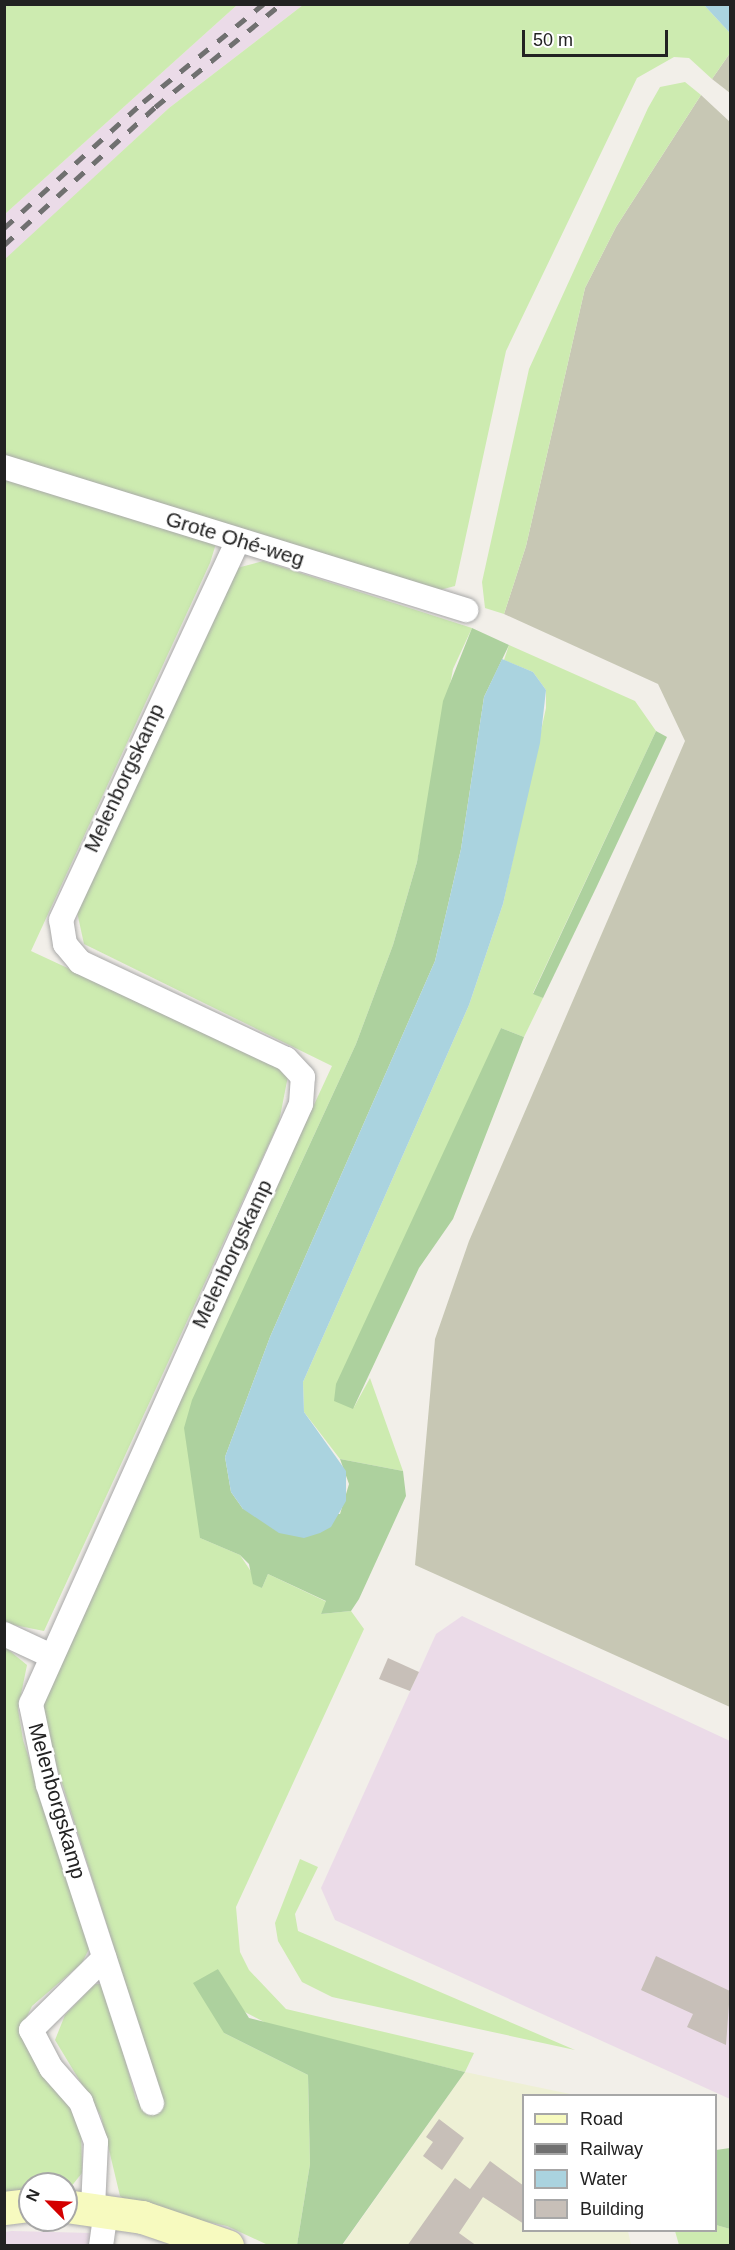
<!DOCTYPE html>
<html>
<head>
<meta charset="utf-8">
<style>
	body { margin:0 }
	#map { position:relative; width:735px; height:2250px; overflow:hidden; background:#f2efe9; font-family:Arial,sans-serif }
	div>[style] { position:absolute }
	.industrial>* { inset:0; background:#ebdbe8 }
	.construction>* { inset:0; background:#c7c7b4 }
	.farmland>* { inset:0; background:#eef0d5 }
	.grass>* { inset:0; background:#cdebb0 }
	.forest>* { inset:0; background:#add19e }
	.water>* { inset:0; background:#aad3df }
	.building>* { inset:0; background:#c7bfb8 }
	.roads { filter:drop-shadow(0 0 2px #a9a9a9) drop-shadow(0 0 2px #a9a9a9) }
	.street>* { height:24px; margin:-12px; padding:0 12px; transform-origin:12px; border-radius:12px; background:#fff }
	.secondary>* { height:33px; margin:-16.5px; padding:0 16.5px; transform-origin:16.5px; border-radius:16.5px; background:#f7fabf }
	.rail>* { height:4.5px; margin-top:-2.25px; transform-origin:0; background:repeating-linear-gradient(90deg,#707070 0 12px,transparent 0 24px) }
	span { translate:-50% -50%; white-space:nowrap; text-align:center; line-height:1.15; -webkit-text-stroke:5px #fff; paint-order:stroke }
	.street-label { font-size:21px; color:#222 }
	.frame { position:absolute; inset:0; border:6px solid #222; pointer-events:none }
	.legend { position:absolute; left:522px; top:2094px; width:195px; height:138px; box-sizing:border-box; background:#fff; border:2px solid #a7a7a7; margin:0; padding:8px 10px; list-style:none; font-size:18px; color:#222 }
	.legend li { display:flex; align-items:center; gap:12px; height:30px }
	.legend b { width:30px; border:2px solid #a7a7a7 }
	.north { position:absolute; left:18px; top:2172px; width:60px; height:60px; box-sizing:border-box; background:#fff; border:2px solid #a7a7a7; border-radius:50%; rotate:294deg; font-size:16px; font-weight:700; line-height:24px; text-align:center; color:#222 }
	.north::after { content:''; display:block; margin:auto; width:21px; height:27px; background:#d40000; clip-path:polygon(50% 0,100% 100%,50% 72%,0 100%) }
	.scale { position:absolute; left:522px; top:30px; width:146px; height:27px; box-sizing:border-box; border:3px solid #222; border-top:0; padding-left:8px; font-size:18px; line-height:21px; white-space:nowrap; color:#222; -webkit-text-stroke:4px #fff; paint-order:stroke }
</style>
</head>
<body>
<div id="map">
	<div class="industrial">
		<div style="clip-path:polygon(237px 5px,303px 5px,169px 108px,5px 260px,5px 214px)"></div>
		<div style="clip-path:polygon(462px 1616px,730px 1741px,730px 2099px,335px 1920px,321px 1888px,436px 1634px)"></div>
		<div style="clip-path:polygon(12px 2231px,92px 2233px,95px 2246px,5px 2246px,5px 2232px)"></div>
	</div>
	<div class="construction">
		<div style="clip-path:polygon(730px 53px,730px 93px,712px 79px)"></div>
		<div style="clip-path:polygon(701px 95px,730px 122px,730px 1707px,415px 1565px,435px 1339px,469px 1241px,685px 741px,658px 684px,504px 614px,526px 546px,585px 288px,616px 227px)"></div>
	</div>
	<div class="farmland">
		<div style="clip-path:polygon(465px 2072px,575px 2095px,524px 2096px,524px 2230px,628px 2231px,631px 2245px,342px 2246px)"></div>
	</div>
	<div class="grass">
		<div style="clip-path:polygon(5px 4px,237px 4px,237px 5px,5px 214px)"></div>
		<div style="clip-path:polygon(303px 5px,704px 5px,730px 33px,730px 53px,712px 79px,689px 58px,674px 57px,637px 78px,506px 351px,455px 586px,436px 591px,222px 524px,210px 563px,31px 951px,276px 1065px,288px 1076px,279px 1122px,44px 1631px,4px 1623px,4px 260px,169px 108px)"></div>
		<div style="clip-path:polygon(685px 82px,701px 95px,616px 227px,585px 288px,526px 546px,504px 614px,485px 608px,482px 582px,529px 369px,648px 108px,660px 87px)"></div>
		<div style="clip-path:polygon(263px 561px,472px 628px,453px 669px,417px 862px,393px 945px,356px 1044px,268px 1235px,200px 1538px,240px 1555px,262px 1588px,268px 1574px,327px 1602px,321px 1614px,351px 1611px,364px 1629px,236px 1907px,240px 1952px,249px 1970px,286px 2009px,474px 2053px,465px 2072px,268px 2024px,239px 2009px,218px 1969px,224px 2033px,308px 2075px,310px 2164px,297px 2245px,268px 2245px,227px 2226px,137px 2207px,120px 2196px,101px 2116px,55px 2040px,65px 2015px,95px 1984px,105px 1984px,136px 2100px,160px 2093px,42px 1720px,43px 1699px,123px 1516px,332px 1066px,84px 944px,77px 912px,237px 568px)"></div>
		<div style="clip-path:polygon(509px 645px,635px 701px,656px 731px,533px 993px,543px 998px,524px 1037px,501px 1028px,353px 1409px,370px 1378px,403px 1471px,340px 1459px,304px 1412px,303px 1382px,469px 1005px,503px 904px,546px 708px,546px 690px,533px 672px,504px 660px)"></div>
		<div style="clip-path:polygon(5px 1647px,27px 1665px,18px 1709px,23px 1740px,91px 1945px,82px 1963px,32px 2006px,25px 2021px,81px 2122px,82px 2173px,66px 2193px,66px 2184px,30px 2184px,30px 2198px,5px 2200px)"></div>
		<div style="clip-path:polygon(300px 1859px,318px 1867px,295px 1914px,298px 1931px,575px 2050px,332px 1997px,302px 1982px,278px 1941px,275px 1923px)"></div>
		<div style="clip-path:polygon(716px 2225px,730px 2229px,730px 2245px,679px 2245px,675px 2231px,716px 2230px)"></div>
	</div>
	<div class="forest">
		<div style="clip-path:polygon(472px 628px,509px 645px,484px 697px,461px 849px,435px 961px,270px 1337px,225px 1457px,231px 1492px,243px 1509px,340px 1514px,349px 1484px,340px 1459px,403px 1471px,406px 1496px,359px 1599px,351px 1611px,321px 1614px,326px 1601px,268px 1574px,262px 1588px,253px 1584px,249px 1564px,240px 1555px,200px 1538px,184px 1428px,192px 1400px,356px 1044px,393px 945px,417px 862px,443px 701px)"></div>
		<div style="clip-path:polygon(656px 731px,667px 737px,597px 886px,543px 998px,533px 994px)"></div>
		<div style="clip-path:polygon(501px 1028px,524px 1037px,453px 1219px,419px 1268px,353px 1409px,334px 1401px,336px 1384px)"></div>
		<div style="clip-path:polygon(218px 1969px,249px 2018px,465px 2072px,342px 2245px,297px 2245px,310px 2164px,308px 2075px,224px 2033px,193px 1983px)"></div>
		<div style="clip-path:polygon(730px 2148px,730px 2229px,716px 2225px,716px 2150px)"></div>
	</div>
	<div class="water">
		<div style="clip-path:polygon(704px 5px,730px 5px,730px 33px,729px 32px)"></div>
		<div style="clip-path:polygon(502px 659px,533px 672px,546px 690px,540px 743px,503px 904px,469px 1005px,303px 1382px,304px 1412px,346px 1471px,346px 1501px,331px 1527px,320px 1533px,304px 1538px,279px 1533px,243px 1509px,231px 1492px,225px 1457px,270px 1337px,435px 961px,461px 849px,484px 697px)"></div>
	</div>
	<div class="building">
		<div style="clip-path:polygon(388px 1658px,419px 1672px,410px 1691px,379px 1679px)"></div>
		<div style="clip-path:polygon(656px 1956px,730px 1991px,726px 2045px,687px 2027px,693px 2014px,641px 1990px)"></div>
		<div style="clip-path:polygon(439px 2119px,464px 2138px,442px 2170px,423px 2156px,433px 2142px,426px 2137px)"></div>
		<div style="clip-path:polygon(490px 2161px,524px 2186px,524px 2224px,483px 2197px,459px 2233px,477px 2246px,407px 2246px,455px 2178px,470px 2189px)"></div>
	</div>
	<div class="roads">
		<div class="street">
			<div style="left:4px;top:467px;width:484px;rotate:17.2deg"></div>
			<div style="left:4px;top:1634px;width:50px;rotate:25deg"></div>
			<div style="left:152px;top:2103px;width:335px;rotate:-108.1deg"></div>
			<div style="left:48px;top:1785px;width:83px;rotate:-101.9deg"></div>
			<div style="left:31px;top:1704px;width:658px;rotate:-65.77deg"></div>
			<div style="left:301px;top:1104px;width:27px;rotate:-86deg"></div>
			<div style="left:303px;top:1077px;width:25px;rotate:-133deg"></div>
			<div style="left:286px;top:1059px;width:228px;rotate:-154.8deg"></div>
			<div style="left:80px;top:962px;width:23px;rotate:-130deg"></div>
			<div style="left:65px;top:944px;width:24px;rotate:-99deg"></div>
			<div style="left:61px;top:920px;width:419px;rotate:-65deg"></div>
			<div style="left:93px;top:2208px;width:66px;rotate:-87.4deg"></div>
			<div style="left:96px;top:2142px;width:43px;rotate:-110.6deg"></div>
			<div style="left:81px;top:2102px;width:45px;rotate:-131.4deg"></div>
			<div style="left:51px;top:2068px;width:43px;rotate:-117.8deg"></div>
			<div style="left:31px;top:2030px;width:103px;rotate:-44.6deg"></div>
			<div style="left:101px;top:2246px;width:36px;rotate:-82deg"></div>
		</div>
		<div class="secondary">
			<div style="left:66px;top:2206px;width:77px;rotate:8.2deg"></div>
			<div style="left:142px;top:2217px;width:90px;rotate:18.8deg"></div>
			<div style="left:4px;top:2208px;width:26px;rotate:-7deg"></div>
		</div>
	</div>
	<div class="rail">
		<div style="left:4px;top:228px;width:188px;rotate:-42.2deg"></div>
		<div style="left:143px;top:102px;width:155px;rotate:-39.2deg"></div>
		<div style="left:4px;top:245px;width:205px;rotate:-42.4deg"></div>
		<div style="left:155px;top:107px;width:163px;rotate:-39.3deg"></div>
	</div>
	<div class="street-label">
		<span style="left:235px;top:539px;rotate:17deg">Grote Ohé-weg</span>
		<span style="left:124px;top:778px;rotate:-65deg">Melenborgskamp</span>
		<span style="left:232px;top:1254px;rotate:-65deg">Melenborgskamp</span>
		<span style="left:57px;top:1801px;rotate:74deg">Melenborgskamp</span>
	</div>
	<div class="frame"></div>
	<ul class="legend">
	<li><b style="height:8px;background:#f7fabf"></b>Road</li>
	<li><b style="height:8px;background:#707070"></b>Railway</li>
	<li><b style="height:16px;background:#aad3df"></b>Water</li>
	<li><b style="height:16px;background:#c7bfb8"></b>Building</li>
	</ul>
	<div class="north">N</div>
	<div class="scale">50 m</div>
</div>
</body>
</html>
